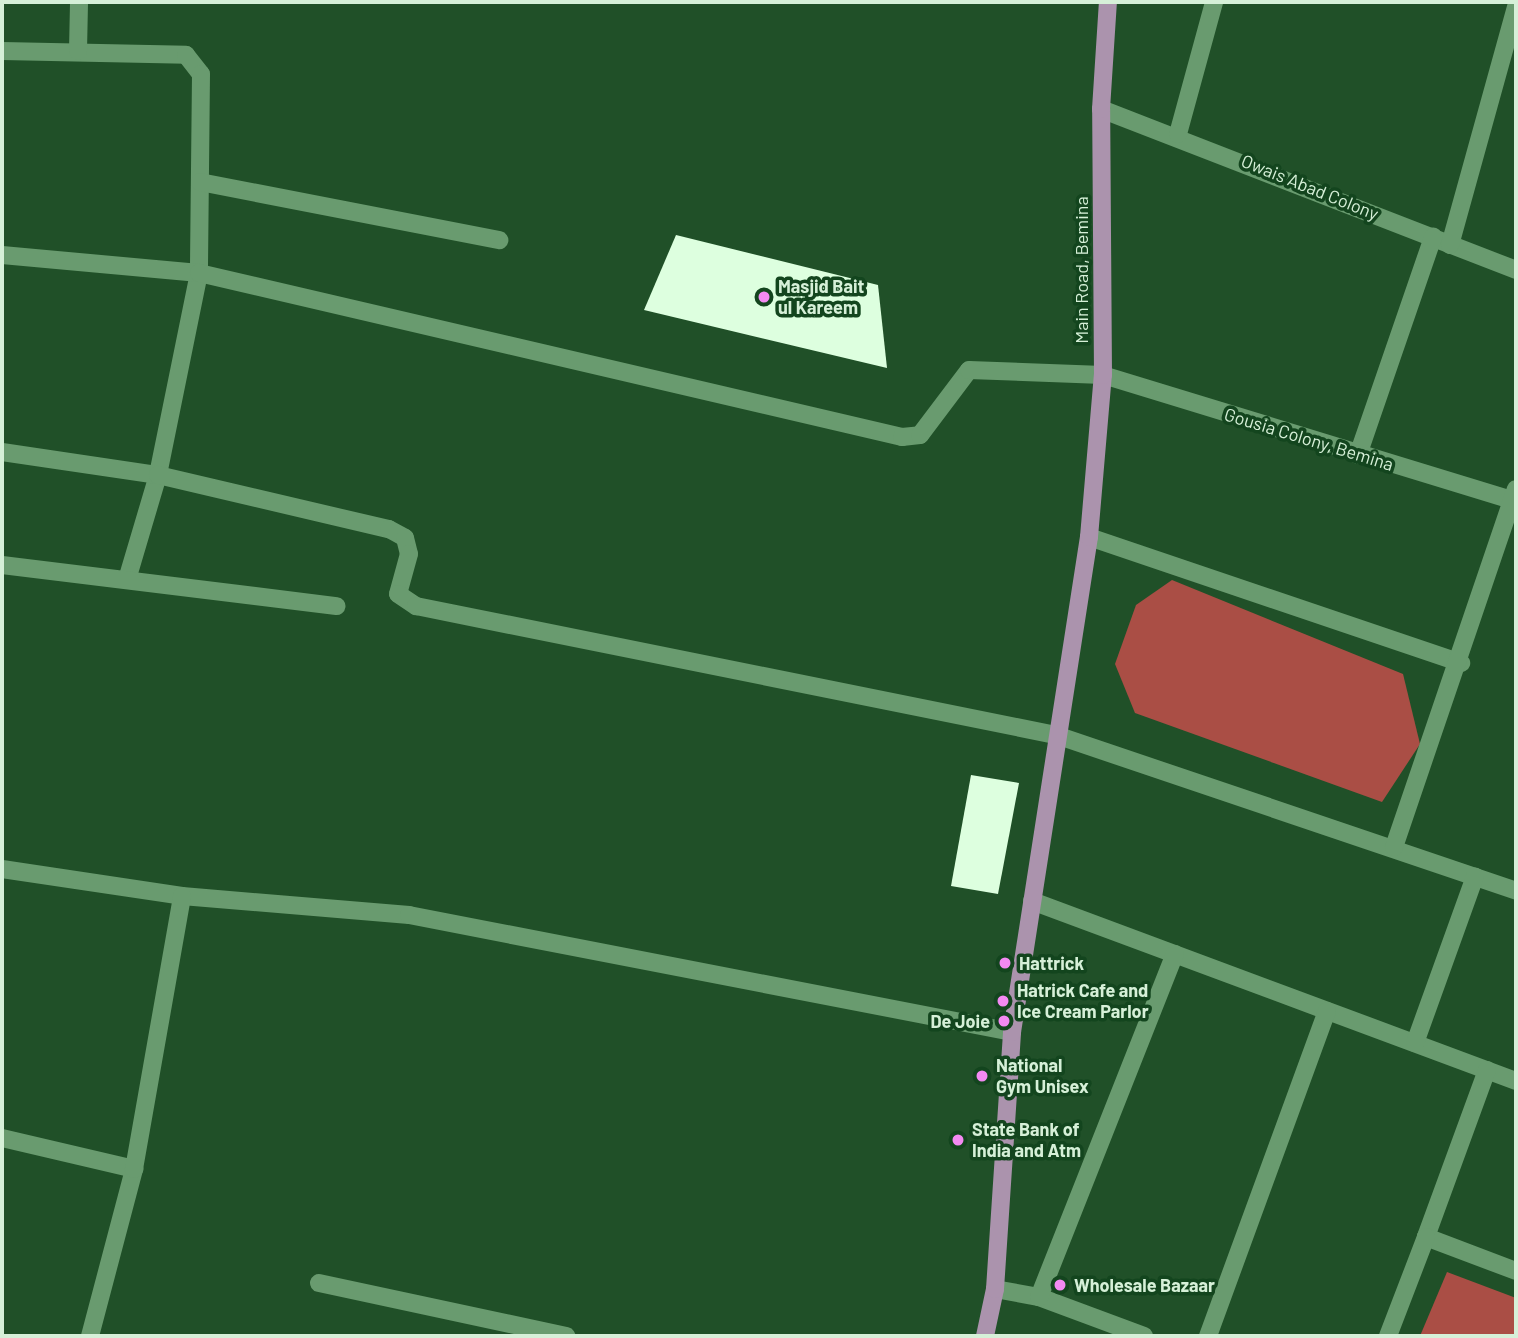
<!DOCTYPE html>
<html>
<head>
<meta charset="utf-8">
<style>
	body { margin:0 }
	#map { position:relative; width:1518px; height:1338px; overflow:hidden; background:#205028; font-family:Barlow,sans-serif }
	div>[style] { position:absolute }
	.green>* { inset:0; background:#aa4e45 }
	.building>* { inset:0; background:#ddffdf }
	.street>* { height:18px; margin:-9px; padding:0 9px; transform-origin:9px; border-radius:9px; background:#699b6f }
	.primary>* { height:18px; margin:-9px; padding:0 9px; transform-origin:9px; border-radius:9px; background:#ab93ad }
	.dots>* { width:19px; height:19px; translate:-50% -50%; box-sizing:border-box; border:4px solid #13451e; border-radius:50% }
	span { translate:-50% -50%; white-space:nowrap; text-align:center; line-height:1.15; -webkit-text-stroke:7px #13451e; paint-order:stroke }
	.street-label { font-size:18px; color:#d6f0d8 }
	.poi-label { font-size:18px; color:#d6f0d8; font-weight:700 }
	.left { translate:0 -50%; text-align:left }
	.right { translate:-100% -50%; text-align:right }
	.frame { position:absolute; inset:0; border:4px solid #d6f0d8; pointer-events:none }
</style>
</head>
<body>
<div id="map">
	<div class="green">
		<div style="clip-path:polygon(1172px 580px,1403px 674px,1420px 744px,1382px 802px,1135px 713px,1115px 664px,1136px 605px)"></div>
		<div style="clip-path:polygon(1447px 1272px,1516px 1298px,1516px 1336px,1420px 1336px)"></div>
	</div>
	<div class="building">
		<div style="clip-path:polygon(676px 235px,878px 285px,887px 368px,644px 310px)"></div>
		<div style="clip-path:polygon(971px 775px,1019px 783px,998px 894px,951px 886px)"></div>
	</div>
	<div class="street">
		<div style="left:2px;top:51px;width:184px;rotate:1.2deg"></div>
		<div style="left:186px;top:55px;width:24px;rotate:52deg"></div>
		<div style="left:201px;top:74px;width:199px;rotate:90.6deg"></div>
		<div style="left:199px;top:273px;width:206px;rotate:101.5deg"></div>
		<div style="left:158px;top:475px;width:105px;rotate:106.5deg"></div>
		<div style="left:78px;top:51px;width:49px;rotate:-88.8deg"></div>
		<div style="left:1101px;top:109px;width:445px;rotate:21.2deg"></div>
		<div style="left:1178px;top:134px;width:137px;rotate:-74.7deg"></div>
		<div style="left:200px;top:182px;width:305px;rotate:11deg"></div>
		<div style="left:1450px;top:245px;width:247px;rotate:-74.5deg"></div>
		<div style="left:2px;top:255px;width:198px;rotate:5.2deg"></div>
		<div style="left:199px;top:273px;width:722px;rotate:13.13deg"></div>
		<div style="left:902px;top:437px;width:18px;rotate:-6deg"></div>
		<div style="left:920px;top:435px;width:81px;rotate:-53deg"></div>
		<div style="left:969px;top:370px;width:134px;rotate:2.1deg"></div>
		<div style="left:1103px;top:375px;width:432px;rotate:17deg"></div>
		<div style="left:2px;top:452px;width:158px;rotate:8.4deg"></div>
		<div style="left:158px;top:475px;width:237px;rotate:13.2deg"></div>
		<div style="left:389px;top:529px;width:18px;rotate:29deg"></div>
		<div style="left:405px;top:538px;width:16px;rotate:76deg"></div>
		<div style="left:409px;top:554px;width:41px;rotate:105.4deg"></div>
		<div style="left:398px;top:594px;width:22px;rotate:34deg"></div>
		<div style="left:416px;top:606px;width:653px;rotate:11.4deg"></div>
		<div style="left:1056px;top:735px;width:486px;rotate:18.7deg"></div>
		<div style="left:1358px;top:455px;width:231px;rotate:-71deg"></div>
		<div style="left:1089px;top:537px;width:393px;rotate:18.7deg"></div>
		<div style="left:2px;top:565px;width:337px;rotate:7deg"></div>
		<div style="left:1394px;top:847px;width:378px;rotate:-71.2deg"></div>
		<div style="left:2px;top:869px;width:182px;rotate:8.5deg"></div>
		<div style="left:182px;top:896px;width:228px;rotate:4.8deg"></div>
		<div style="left:409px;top:915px;width:614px;rotate:10.98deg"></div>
		<div style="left:1032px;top:901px;width:516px;rotate:20.4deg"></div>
		<div style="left:1415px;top:1043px;width:177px;rotate:-70.2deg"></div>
		<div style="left:1487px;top:1070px;width:178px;rotate:110.1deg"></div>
		<div style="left:1426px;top:1237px;width:96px;rotate:20.7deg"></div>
		<div style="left:2px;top:1138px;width:136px;rotate:13.2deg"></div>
		<div style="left:319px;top:1283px;width:253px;rotate:12.1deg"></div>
		<div style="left:995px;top:1289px;width:45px;rotate:10.3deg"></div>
		<div style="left:1039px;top:1297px;width:112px;rotate:20.4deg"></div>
		<div style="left:1039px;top:1297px;width:369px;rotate:-68.4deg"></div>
		<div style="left:90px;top:1336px;width:173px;rotate:-75.2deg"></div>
		<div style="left:134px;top:1169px;width:277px;rotate:-80deg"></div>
		<div style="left:1208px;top:1336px;width:346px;rotate:-69.9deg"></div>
		<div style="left:1388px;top:1336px;width:106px;rotate:-69deg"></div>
	</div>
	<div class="primary">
		<div style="left:985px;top:1336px;width:48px;rotate:-78deg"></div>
		<div style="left:995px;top:1289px;width:258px;rotate:-86.2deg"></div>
		<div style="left:1012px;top:1032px;width:501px;rotate:-81.16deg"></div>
		<div style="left:1089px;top:537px;width:163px;rotate:-85.1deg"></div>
		<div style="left:1103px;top:375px;width:266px;rotate:-90.4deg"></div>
		<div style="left:1101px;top:109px;width:107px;rotate:-86.3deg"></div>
	</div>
	<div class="dots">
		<div style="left:764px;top:297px;background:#f38af2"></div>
		<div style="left:1005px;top:963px;background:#f38af2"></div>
		<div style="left:1003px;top:1001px;background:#f38af2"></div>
		<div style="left:1004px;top:1021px;background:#f38af2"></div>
		<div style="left:982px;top:1076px;background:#f38af2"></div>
		<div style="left:958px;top:1140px;background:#f38af2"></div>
		<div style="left:1060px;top:1285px;background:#f38af2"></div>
	</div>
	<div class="street-label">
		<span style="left:1310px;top:187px;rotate:22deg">Owais Abad Colony</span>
		<span style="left:1081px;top:270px;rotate:-90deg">Main Road, Bemina</span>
		<span style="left:1309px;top:439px;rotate:17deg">Gousia Colony, Bemina</span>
	</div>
	<div class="poi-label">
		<span class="left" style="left:778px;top:297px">Masjid Bait<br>ul Kareem</span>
		<span class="left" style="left:1019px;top:963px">Hattrick</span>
		<span class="left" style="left:1017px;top:1001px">Hatrick Cafe and<br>Ice Cream Parlor</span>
		<span class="right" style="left:990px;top:1021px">De Joie</span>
		<span class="left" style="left:996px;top:1076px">National<br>Gym Unisex</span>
		<span class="left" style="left:972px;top:1140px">State Bank of<br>India and Atm</span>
		<span class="left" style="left:1074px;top:1285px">Wholesale Bazaar</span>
	</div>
	<div class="frame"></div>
</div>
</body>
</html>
